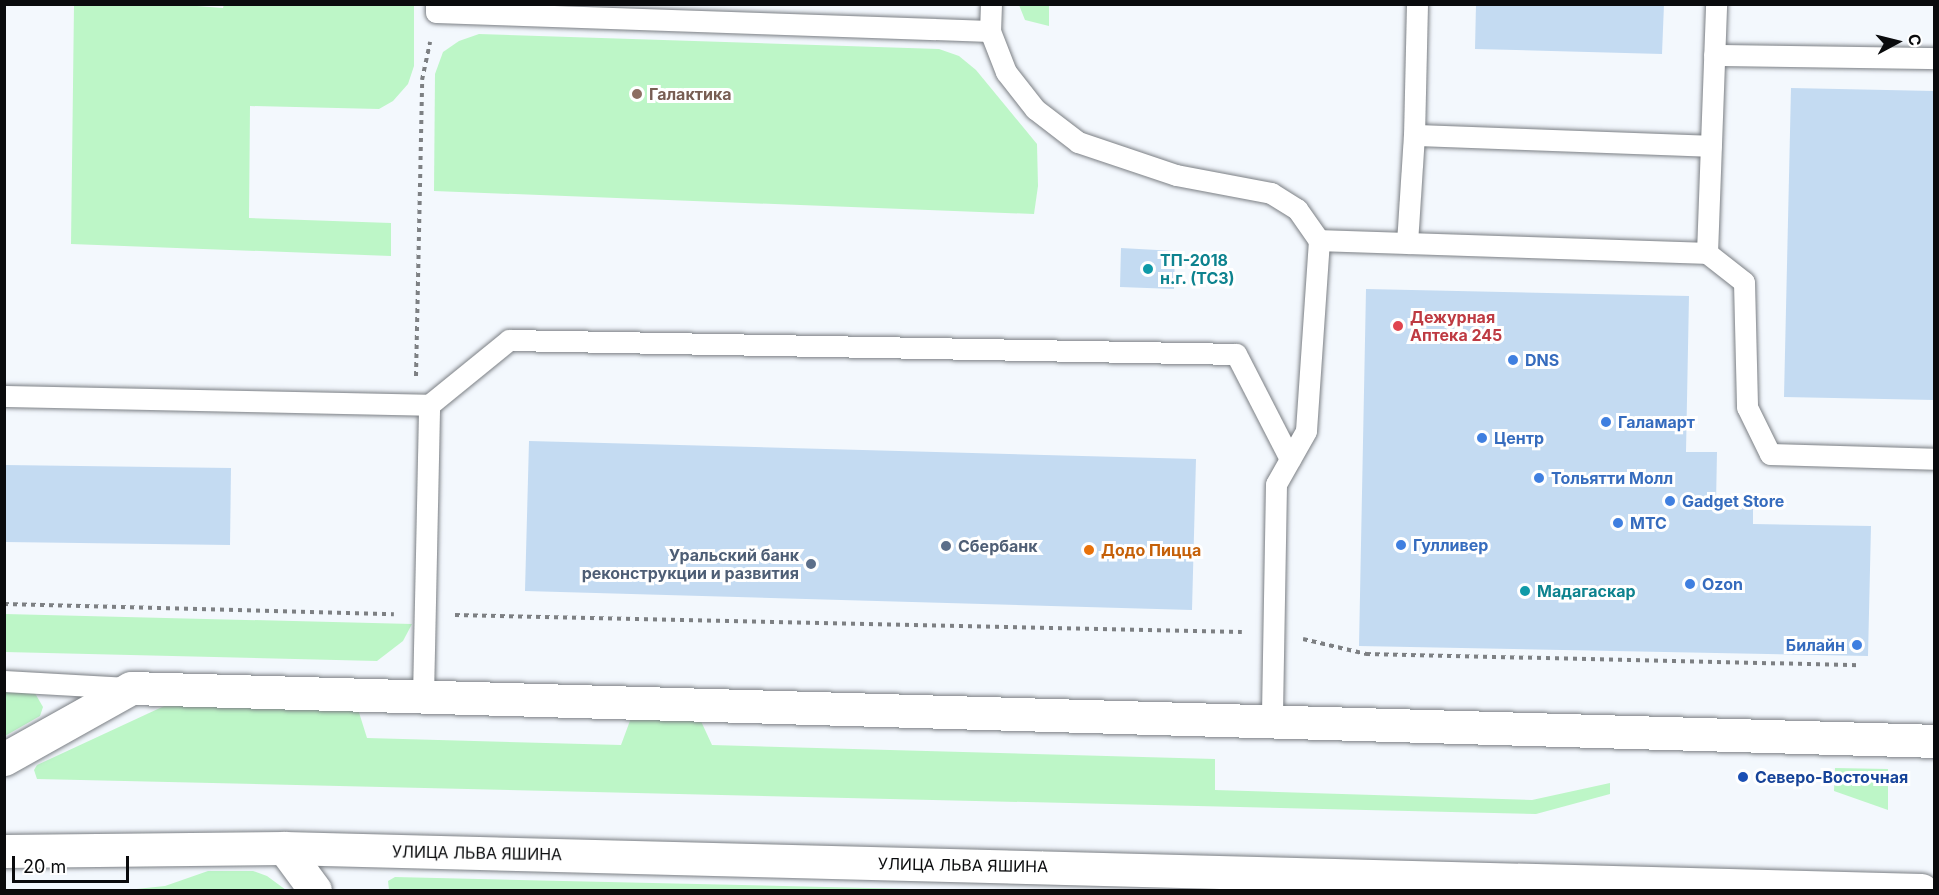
<!DOCTYPE html>
<html>
<head>
<meta charset="utf-8">
<style>
	body { margin:0 }
	#map { position:relative; width:1939px; height:895px; overflow:hidden; background:#f3f8fd; font-family:Inter,sans-serif }
	div>[style] { position:absolute }
	.green>* { inset:0; background:#bdf6c7 }
	.building>* { inset:0; background:#c4dbf2 }
	.path>* { height:4px; margin-top:-2px; transform-origin:0; background:repeating-linear-gradient(90deg,#7d8083 0 4.5px,transparent 0 9px) }
	.roads { filter:drop-shadow(0 0 2px #7b7f84) drop-shadow(0 0 2px #7b7f84) }
	.service>* { height:21px; margin:-10.5px; padding:0 10.5px; transform-origin:10.5px; border-radius:10.5px; background:#fff }
	.minor>* { height:33px; margin:-16.5px; padding:0 16.5px; transform-origin:16.5px; border-radius:16.5px; background:#fff }
	.secondary>* { height:33px; margin:-16.5px; padding:0 16.5px; transform-origin:16.5px; border-radius:16.5px; background:#fff }
	.dots>* { width:16px; height:16px; translate:-50% -50%; box-sizing:border-box; border:3px solid #fff; border-radius:50% }
	span { translate:-50% -50%; white-space:nowrap; text-align:center; line-height:1.15; -webkit-text-stroke:6px #fff; paint-order:stroke }
	.education-label { font-size:16px; color:#785e54; font-weight:700 }
	.left { translate:0 -50%; text-align:left }
	.culture-label { font-size:16px; color:#0d838f; font-weight:700 }
	.health-label { font-size:16px; color:#be3a42; font-weight:700 }
	.shop-label { font-size:16px; color:#366cbe; font-weight:700 }
	.right { translate:-100% -50%; text-align:right }
	.service-label { font-size:16px; color:#4e5e75; font-weight:700 }
	.food-label { font-size:16px; color:#c56008; font-weight:700 }
	.transit-label { font-size:16px; color:#164399; font-weight:700 }
	.street-label { font-size:16px; color:#0a0b0d }
	.frame { position:absolute; inset:0; border:6px solid #0a0b0d; pointer-events:none }
	.north { position:absolute; left:1867px; top:12px; width:60px; height:60px; -webkit-text-stroke:4px #fff; paint-order:stroke; rotate:83deg; font-size:16px; font-weight:700; line-height:24px; text-align:center; color:#0a0b0d }
	.north::after { content:''; display:block; margin:auto; width:21px; height:27px; background:#0a0b0d; clip-path:polygon(50% 0,100% 100%,50% 72%,0 100%) }
	.scale { position:absolute; left:12px; top:856px; width:117px; height:27px; box-sizing:border-box; border:3px solid #0a0b0d; border-top:0; padding-left:8px; font-size:18px; line-height:21px; white-space:nowrap; color:#0a0b0d; -webkit-text-stroke:4px #fff; paint-order:stroke }
</style>
</head>
<body>
<div id="map">
	<div class="green">
		<div style="clip-path:polygon(171px 4px,223px 8px,224px 4px,414px 5px,414px 66px,408px 84px,393px 101px,379px 109px,250px 106px,249px 218px,391px 223px,391px 256px,71px 244px,74px 5px)"></div>
		<div style="clip-path:polygon(1019px 5px,1049px 5px,1049px 26px,1025px 20px)"></div>
		<div style="clip-path:polygon(479px 34px,939px 49px,959px 56px,976px 70px,1037px 144px,1038px 186px,1034px 214px,434px 191px,435px 74px,443px 52px,459px 41px)"></div>
		<div style="clip-path:polygon(5px 614px,412px 624px,403px 641px,377px 661px,5px 652px)"></div>
		<div style="clip-path:polygon(5px 687px,32px 688px,43px 707px,40px 716px,5px 736px)"></div>
		<div style="clip-path:polygon(175px 701px,357px 706px,367px 738px,621px 745px,631px 718px,700px 719px,712px 745px,1215px 759px,1215px 790px,1532px 800px,1610px 783px,1610px 794px,1536px 814px,37px 779px,34px 770px,37px 765px)"></div>
		<div style="clip-path:polygon(1835px 768px,1888px 769px,1888px 810px,1834px 791px)"></div>
		<div style="clip-path:polygon(208px 871px,253px 871px,267px 876px,286px 890px,127px 890px,165px 886px)"></div>
		<div style="clip-path:polygon(395px 877px,953px 890px,389px 890px,388px 881px)"></div>
	</div>
	<div class="building">
		<div style="clip-path:polygon(1476px 4px,1664px 4px,1662px 54px,1475px 49px)"></div>
		<div style="clip-path:polygon(1791px 88px,1934px 91px,1934px 400px,1784px 397px)"></div>
		<div style="clip-path:polygon(1121px 248px,1175px 251px,1174px 289px,1120px 287px)"></div>
		<div style="clip-path:polygon(1366px 289px,1689px 296px,1686px 452px,1717px 452px,1716px 504px,1753px 505px,1753px 524px,1871px 526px,1868px 656px,1359px 646px)"></div>
		<div style="clip-path:polygon(529px 441px,1196px 459px,1192px 610px,525px 591px)"></div>
		<div style="clip-path:polygon(5px 465px,231px 468px,230px 545px,5px 542px)"></div>
	</div>
	<div class="path">
		<div style="left:416px;top:376px;width:296px;rotate:-88.8deg"></div>
		<div style="left:422px;top:80px;width:39px;rotate:-78deg"></div>
		<div style="left:4px;top:604px;width:390px;rotate:1.5deg"></div>
		<div style="left:455px;top:615px;width:787px;rotate:1.24deg"></div>
		<div style="left:1303px;top:639px;width:65px;rotate:13.4deg"></div>
		<div style="left:1366px;top:654px;width:494px;rotate:1.3deg"></div>
	</div>
	<div class="roads">
		<div class="service">
			<div style="left:436px;top:4px;width:8px;rotate:90deg"></div>
			<div style="left:436px;top:12px;width:554px;rotate:1.96deg"></div>
			<div style="left:991px;top:4px;width:27px;rotate:92deg"></div>
			<div style="left:990px;top:31px;width:44px;rotate:68.7deg"></div>
			<div style="left:1006px;top:72px;width:47px;rotate:51.9deg"></div>
			<div style="left:1035px;top:109px;width:54px;rotate:37.5deg"></div>
			<div style="left:1078px;top:142px;width:103px;rotate:18.6deg"></div>
			<div style="left:1176px;top:175px;width:97px;rotate:10.7deg"></div>
			<div style="left:1271px;top:193px;width:31px;rotate:32deg"></div>
			<div style="left:1297px;top:209px;width:38px;rotate:55deg"></div>
			<div style="left:1319px;top:240px;width:191px;rotate:93.9deg"></div>
			<div style="left:1306px;top:431px;width:61px;rotate:119.5deg"></div>
			<div style="left:1276px;top:484px;width:237px;rotate:91deg"></div>
			<div style="left:1417px;top:4px;width:131px;rotate:91.3deg"></div>
			<div style="left:1414px;top:135px;width:297px;rotate:2.1deg"></div>
			<div style="left:1714px;top:55px;width:220px;rotate:0.8deg"></div>
			<div style="left:1319px;top:240px;width:388px;rotate:1.9deg"></div>
			<div style="left:1707px;top:253px;width:249px;rotate:-87.9deg"></div>
			<div style="left:1407px;top:243px;width:108px;rotate:-86.3deg"></div>
			<div style="left:1707px;top:253px;width:47px;rotate:38.1deg"></div>
			<div style="left:1744px;top:282px;width:125px;rotate:88.6deg"></div>
			<div style="left:1747px;top:407px;width:52px;rotate:63.9deg"></div>
			<div style="left:1770px;top:454px;width:164px;rotate:1.7deg"></div>
			<div style="left:4px;top:396px;width:425px;rotate:1.2deg"></div>
			<div style="left:429px;top:405px;width:103px;rotate:-39.1deg"></div>
			<div style="left:509px;top:340px;width:727px;rotate:1.1deg"></div>
			<div style="left:1236px;top:354px;width:118px;rotate:62.8deg"></div>
			<div style="left:4px;top:681px;width:124px;rotate:3.2deg"></div>
			<div style="left:423px;top:697px;width:292px;rotate:-88.8deg"></div>
		</div>
		<div class="minor">
			<div style="left:4px;top:759px;width:145px;rotate:-29.2deg"></div>
			<div style="left:131px;top:688px;width:1804px;rotate:1.68deg"></div>
			<div style="left:284px;top:848px;width:52px;rotate:53.6deg"></div>
		</div>
		<div class="secondary">
			<div style="left:4px;top:851px;width:280px;rotate:-0.6deg"></div>
			<div style="left:284px;top:848px;width:1638px;rotate:1.47deg"></div>
		</div>
	</div>
	<div class="dots">
		<div style="left:637px;top:94px;background:#8d6e63"></div>
		<div style="left:1148px;top:269px;background:#0f9aa8"></div>
		<div style="left:1398px;top:326px;background:#e0444e"></div>
		<div style="left:1513px;top:360px;background:#3f7fe0"></div>
		<div style="left:1606px;top:422px;background:#3f7fe0"></div>
		<div style="left:1482px;top:438px;background:#3f7fe0"></div>
		<div style="left:1539px;top:478px;background:#3f7fe0"></div>
		<div style="left:1670px;top:501px;background:#3f7fe0"></div>
		<div style="left:1618px;top:523px;background:#3f7fe0"></div>
		<div style="left:1401px;top:545px;background:#3f7fe0"></div>
		<div style="left:946px;top:546px;background:#5c6f8a"></div>
		<div style="left:1089px;top:550px;background:#e8710a"></div>
		<div style="left:811px;top:564px;background:#5c6f8a"></div>
		<div style="left:1690px;top:584px;background:#3f7fe0"></div>
		<div style="left:1525px;top:591px;background:#0f9aa8"></div>
		<div style="left:1857px;top:645px;background:#3f7fe0"></div>
		<div style="left:1743px;top:777px;background:#1a4fb4"></div>
	</div>
	<div class="education-label">
		<span class="left" style="left:649px;top:94px">Галактика</span>
	</div>
	<div class="culture-label">
		<span class="left" style="left:1160px;top:269px">ТП-2018<br>н.г. (ТСЗ)</span>
		<span class="left" style="left:1537px;top:591px">Мадагаскар</span>
	</div>
	<div class="health-label">
		<span class="left" style="left:1410px;top:326px">Дежурная<br>Аптека 245</span>
	</div>
	<div class="shop-label">
		<span class="left" style="left:1525px;top:360px">DNS</span>
		<span class="left" style="left:1618px;top:422px">Галамарт</span>
		<span class="left" style="left:1494px;top:438px">Центр</span>
		<span class="left" style="left:1551px;top:478px">Тольятти Молл</span>
		<span class="left" style="left:1682px;top:501px">Gadget Store</span>
		<span class="left" style="left:1630px;top:523px">МТС</span>
		<span class="left" style="left:1413px;top:545px">Гулливер</span>
		<span class="left" style="left:1702px;top:584px">Ozon</span>
		<span class="right" style="left:1845px;top:645px">Билайн</span>
	</div>
	<div class="service-label">
		<span class="left" style="left:958px;top:546px">Сбербанк</span>
		<span class="right" style="left:799px;top:564px">Уральский банк<br>реконструкции и развития</span>
	</div>
	<div class="food-label">
		<span class="left" style="left:1101px;top:550px">Додо Пицца</span>
	</div>
	<div class="transit-label">
		<span class="left" style="left:1755px;top:777px">Северо-Восточная</span>
	</div>
	<div class="street-label">
		<span style="left:477px;top:853px;rotate:1deg">УЛИЦА ЛЬВА ЯШИНА</span>
		<span style="left:963px;top:865px;rotate:1deg">УЛИЦА ЛЬВА ЯШИНА</span>
	</div>
	<div class="frame"></div>
	<div class="north">С</div>
	<div class="scale">20 m</div>
</div>
</body>
</html>
